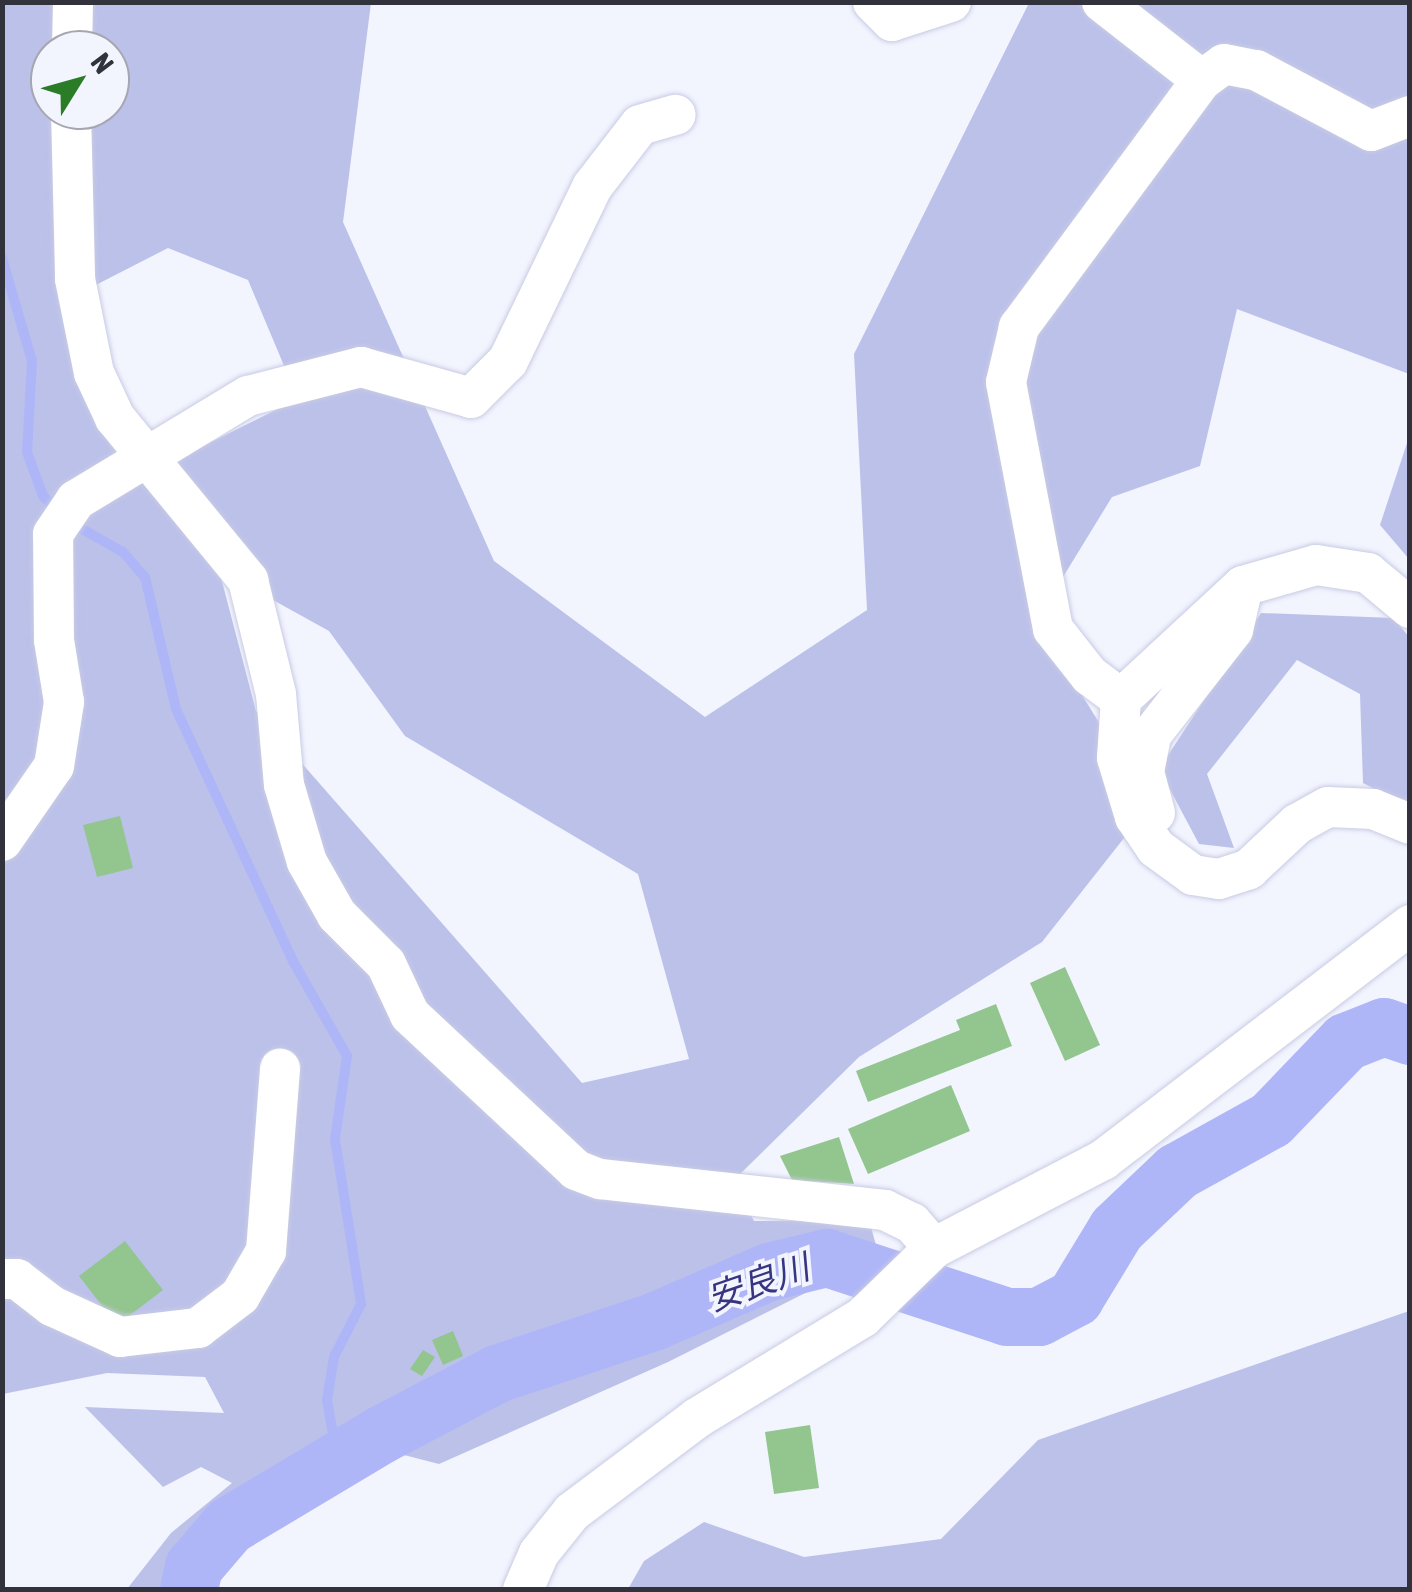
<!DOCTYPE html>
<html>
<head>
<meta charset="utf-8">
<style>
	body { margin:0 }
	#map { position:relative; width:1412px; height:1592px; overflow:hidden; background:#f2f4fe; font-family:"Asap Condensed","Noto Sans JP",sans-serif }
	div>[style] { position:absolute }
	.green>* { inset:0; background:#bcc1ea }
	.stream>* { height:10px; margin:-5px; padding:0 5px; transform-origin:5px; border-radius:5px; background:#afb6f8 }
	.river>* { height:58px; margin:-29px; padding:0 29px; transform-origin:29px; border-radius:29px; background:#afb6f8 }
	.building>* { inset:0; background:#93c58e }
	.roads { filter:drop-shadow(0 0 2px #c8cbe3) drop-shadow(0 0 2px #c8cbe3) }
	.minor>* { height:40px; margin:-20px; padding:0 20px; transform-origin:20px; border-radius:20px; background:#fff }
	span { translate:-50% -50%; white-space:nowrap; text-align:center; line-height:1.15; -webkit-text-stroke:8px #f2f4fe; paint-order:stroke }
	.water-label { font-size:35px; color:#373581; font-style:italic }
	.frame { position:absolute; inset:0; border:5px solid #31323b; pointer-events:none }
	.north { position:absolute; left:30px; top:30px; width:100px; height:100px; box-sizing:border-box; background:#f2f4fe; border:2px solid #a5a6b0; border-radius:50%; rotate:53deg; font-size:28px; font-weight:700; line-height:40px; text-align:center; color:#31323b }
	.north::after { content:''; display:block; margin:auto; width:35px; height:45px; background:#2b7c26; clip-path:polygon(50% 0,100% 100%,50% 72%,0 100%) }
</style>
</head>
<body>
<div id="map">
	<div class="green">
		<div style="clip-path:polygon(evenodd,3px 3px,371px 3px,343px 222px,494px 561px,705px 717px,867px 610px,854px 354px,1029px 3px,1409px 3px,1409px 374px,1237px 309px,1200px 466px,1112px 497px,1036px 621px,1103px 729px,1128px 833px,1042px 942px,859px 1057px,733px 1181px,754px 1221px,869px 1220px,879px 1256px,668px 1362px,439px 1464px,404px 1455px,383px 1426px,187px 1547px,171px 1589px,127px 1589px,171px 1533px,232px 1483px,201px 1467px,163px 1487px,85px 1407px,224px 1413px,205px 1377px,107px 1373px,3px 1394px,3px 3px,50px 50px,110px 50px,110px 110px,50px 110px,50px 50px,3px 3px,168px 248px,248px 280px,298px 399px,141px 477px,88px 289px,168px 248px,3px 3px,219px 570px,329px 631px,405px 736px,638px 874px,689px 1059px,582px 1083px,256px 711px,219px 570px)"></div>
		<div style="clip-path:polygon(1409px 437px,1410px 559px,1409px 559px,1380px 525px)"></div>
		<div style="clip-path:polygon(1261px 613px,1394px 618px,1409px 637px,1409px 807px,1363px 783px,1360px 694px,1297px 660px,1207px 774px,1234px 848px,1199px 844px,1159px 769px)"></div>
		<div style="clip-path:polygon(1409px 1311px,1409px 1589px,628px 1589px,644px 1561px,704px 1522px,804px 1557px,941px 1539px,1038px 1440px)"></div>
	</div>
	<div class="stream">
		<div style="left:2px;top:258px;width:107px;rotate:73.8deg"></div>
		<div style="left:32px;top:361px;width:91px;rotate:93.1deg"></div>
		<div style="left:27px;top:452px;width:47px;rotate:70deg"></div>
		<div style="left:43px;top:496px;width:19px;rotate:43deg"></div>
		<div style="left:73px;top:524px;width:57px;rotate:29.2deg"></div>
		<div style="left:123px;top:552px;width:33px;rotate:49deg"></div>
		<div style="left:145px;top:577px;width:136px;rotate:76.8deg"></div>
		<div style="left:176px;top:709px;width:278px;rotate:65.1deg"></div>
		<div style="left:293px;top:961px;width:109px;rotate:60.4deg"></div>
		<div style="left:347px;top:1056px;width:84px;rotate:98.2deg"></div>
		<div style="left:335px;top:1139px;width:167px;rotate:81deg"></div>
		<div style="left:361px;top:1304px;width:59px;rotate:117deg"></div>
		<div style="left:334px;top:1357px;width:44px;rotate:99.2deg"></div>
		<div style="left:327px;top:1400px;width:63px;rotate:79.9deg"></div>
	</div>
	<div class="river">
		<div style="left:189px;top:1590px;width:24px;rotate:-78deg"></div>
		<div style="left:194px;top:1567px;width:54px;rotate:-49.5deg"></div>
		<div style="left:229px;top:1526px;width:177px;rotate:-30.9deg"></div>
		<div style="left:381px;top:1435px;width:131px;rotate:-27.7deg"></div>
		<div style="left:497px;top:1374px;width:168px;rotate:-18.4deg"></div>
		<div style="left:656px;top:1321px;width:123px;rotate:-23.4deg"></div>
		<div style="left:769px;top:1272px;width:60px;rotate:-13.6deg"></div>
		<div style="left:827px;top:1258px;width:189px;rotate:18.1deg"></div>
		<div style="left:1007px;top:1317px;width:32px"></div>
		<div style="left:1039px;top:1317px;width:41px;rotate:-27.8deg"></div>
		<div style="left:1075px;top:1298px;width:81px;rotate:-58.7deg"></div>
		<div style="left:1117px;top:1229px;width:83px;rotate:-43.5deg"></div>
		<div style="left:1177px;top:1172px;width:107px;rotate:-29deg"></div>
		<div style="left:1271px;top:1120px;width:108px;rotate:-46.1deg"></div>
		<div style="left:1346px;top:1042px;width:41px;rotate:-21.5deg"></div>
		<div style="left:1384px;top:1027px;width:28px;rotate:19deg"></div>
	</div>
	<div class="building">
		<div style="clip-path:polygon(120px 816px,133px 868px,97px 877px,83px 825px)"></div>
		<div style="clip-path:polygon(1065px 967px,1100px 1045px,1065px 1061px,1030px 983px)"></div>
		<div style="clip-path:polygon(996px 1004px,1012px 1046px,868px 1102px,856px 1071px,960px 1030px,956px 1020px)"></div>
		<div style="clip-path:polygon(951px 1085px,970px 1131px,868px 1174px,848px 1129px)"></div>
		<div style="clip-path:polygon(839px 1137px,854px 1184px,792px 1180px,780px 1156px)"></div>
		<div style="clip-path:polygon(125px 1241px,163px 1290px,117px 1325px,79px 1276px)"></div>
		<div style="clip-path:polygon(453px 1331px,463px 1356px,443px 1365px,432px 1340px)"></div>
		<div style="clip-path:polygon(423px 1350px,435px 1357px,422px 1376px,410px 1369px)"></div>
		<div style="clip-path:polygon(810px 1425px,819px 1488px,774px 1494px,765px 1432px)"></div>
	</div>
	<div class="roads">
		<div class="minor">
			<div style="left:873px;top:2px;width:27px;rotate:45deg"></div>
			<div style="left:892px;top:21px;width:62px;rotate:-17.9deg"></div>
			<div style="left:1102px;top:2px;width:127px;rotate:38deg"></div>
			<div style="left:1202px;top:80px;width:27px;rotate:-36deg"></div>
			<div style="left:1224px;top:64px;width:33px;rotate:11deg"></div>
			<div style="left:1256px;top:70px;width:130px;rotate:27.9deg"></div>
			<div style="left:1371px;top:131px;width:42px;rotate:-21deg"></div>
			<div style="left:72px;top:50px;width:48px;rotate:-88.8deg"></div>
			<div style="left:71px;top:110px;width:169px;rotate:88.6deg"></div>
			<div style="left:75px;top:279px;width:96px;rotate:78.6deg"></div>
			<div style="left:94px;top:373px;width:50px;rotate:65deg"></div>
			<div style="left:115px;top:418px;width:210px;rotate:50.6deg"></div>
			<div style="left:248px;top:580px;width:117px;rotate:76.2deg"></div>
			<div style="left:276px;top:694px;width:91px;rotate:85deg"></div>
			<div style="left:284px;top:785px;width:80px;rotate:73.4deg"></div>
			<div style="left:307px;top:862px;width:61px;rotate:60.5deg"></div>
			<div style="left:337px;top:915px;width:69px;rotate:45deg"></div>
			<div style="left:386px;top:964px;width:56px;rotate:64.8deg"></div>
			<div style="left:410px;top:1015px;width:227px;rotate:43deg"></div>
			<div style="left:576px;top:1170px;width:26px;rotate:21deg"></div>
			<div style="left:600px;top:1179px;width:287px;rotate:6.2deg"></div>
			<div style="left:885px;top:1210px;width:30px;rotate:26deg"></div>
			<div style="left:912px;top:1223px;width:33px;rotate:49deg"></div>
			<div style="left:1243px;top:586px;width:166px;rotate:137.2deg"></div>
			<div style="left:1121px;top:699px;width:59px;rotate:93.9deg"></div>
			<div style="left:1117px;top:758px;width:62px;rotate:73deg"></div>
			<div style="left:1135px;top:817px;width:37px;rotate:56deg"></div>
			<div style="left:1156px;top:848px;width:46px;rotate:36.1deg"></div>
			<div style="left:1193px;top:875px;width:26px;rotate:9deg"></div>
			<div style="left:1219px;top:879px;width:32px;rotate:-18deg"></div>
			<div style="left:1249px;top:869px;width:66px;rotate:-43.2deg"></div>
			<div style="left:1297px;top:824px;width:35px;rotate:-29deg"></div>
			<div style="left:1328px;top:807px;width:45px;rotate:2.5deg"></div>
			<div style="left:1373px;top:809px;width:40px;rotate:22deg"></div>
			<div style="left:1121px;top:699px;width:39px;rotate:-143deg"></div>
			<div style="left:1090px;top:676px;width:60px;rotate:-128.2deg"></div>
			<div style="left:1053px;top:629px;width:251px;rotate:-100.8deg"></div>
			<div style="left:1006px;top:382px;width:57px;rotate:-76.7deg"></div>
			<div style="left:1019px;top:327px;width:307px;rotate:-53.5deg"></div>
			<div style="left:1155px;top:813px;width:42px;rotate:-105deg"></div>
			<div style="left:1144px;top:772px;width:38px;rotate:-79deg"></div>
			<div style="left:1151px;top:735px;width:133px;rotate:-52deg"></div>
			<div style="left:1233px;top:630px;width:45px;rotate:-77.2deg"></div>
			<div style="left:1243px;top:586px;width:76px;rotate:-16deg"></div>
			<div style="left:1316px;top:565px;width:53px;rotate:8.7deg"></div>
			<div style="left:1368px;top:573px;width:55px;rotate:39.8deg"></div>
			<div style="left:2px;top:841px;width:91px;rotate:-55.3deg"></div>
			<div style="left:54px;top:766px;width:65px;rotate:-81.1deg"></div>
			<div style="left:64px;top:702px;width:63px;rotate:-99.2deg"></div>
			<div style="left:54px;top:640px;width:106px;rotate:-90.5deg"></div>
			<div style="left:53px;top:534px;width:41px;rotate:-55.9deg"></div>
			<div style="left:76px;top:500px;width:201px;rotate:-31.2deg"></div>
			<div style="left:248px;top:396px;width:117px;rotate:-14.4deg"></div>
			<div style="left:361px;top:367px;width:114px;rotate:15.7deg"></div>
			<div style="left:471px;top:398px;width:52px;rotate:-45deg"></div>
			<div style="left:508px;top:361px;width:193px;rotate:-64.2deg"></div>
			<div style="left:592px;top:187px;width:78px;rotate:-52.3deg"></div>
			<div style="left:640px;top:125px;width:37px;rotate:-16deg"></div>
			<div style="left:2px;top:1279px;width:15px"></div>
			<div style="left:17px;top:1279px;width:44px;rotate:37.6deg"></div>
			<div style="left:52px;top:1306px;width:75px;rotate:24.5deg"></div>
			<div style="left:120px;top:1337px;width:79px;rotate:-6.6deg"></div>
			<div style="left:198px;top:1328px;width:53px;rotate:-37.3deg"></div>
			<div style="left:240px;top:1296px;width:52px;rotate:-60deg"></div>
			<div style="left:266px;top:1251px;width:183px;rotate:-85.6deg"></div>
			<div style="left:523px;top:1590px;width:40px;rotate:-66.6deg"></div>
			<div style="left:539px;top:1553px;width:53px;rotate:-51.2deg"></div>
			<div style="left:572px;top:1512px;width:156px;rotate:-36.9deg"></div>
			<div style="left:697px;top:1418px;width:194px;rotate:-31.3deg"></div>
			<div style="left:863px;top:1317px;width:99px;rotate:-44.2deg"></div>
			<div style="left:934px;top:1248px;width:191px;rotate:-27.5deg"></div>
			<div style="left:1103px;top:1160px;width:387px;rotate:-37.4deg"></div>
		</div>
	</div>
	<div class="water-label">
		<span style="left:758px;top:1282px;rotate:-19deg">安良川</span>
	</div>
	<div class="frame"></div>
	<div class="north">N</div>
</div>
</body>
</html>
